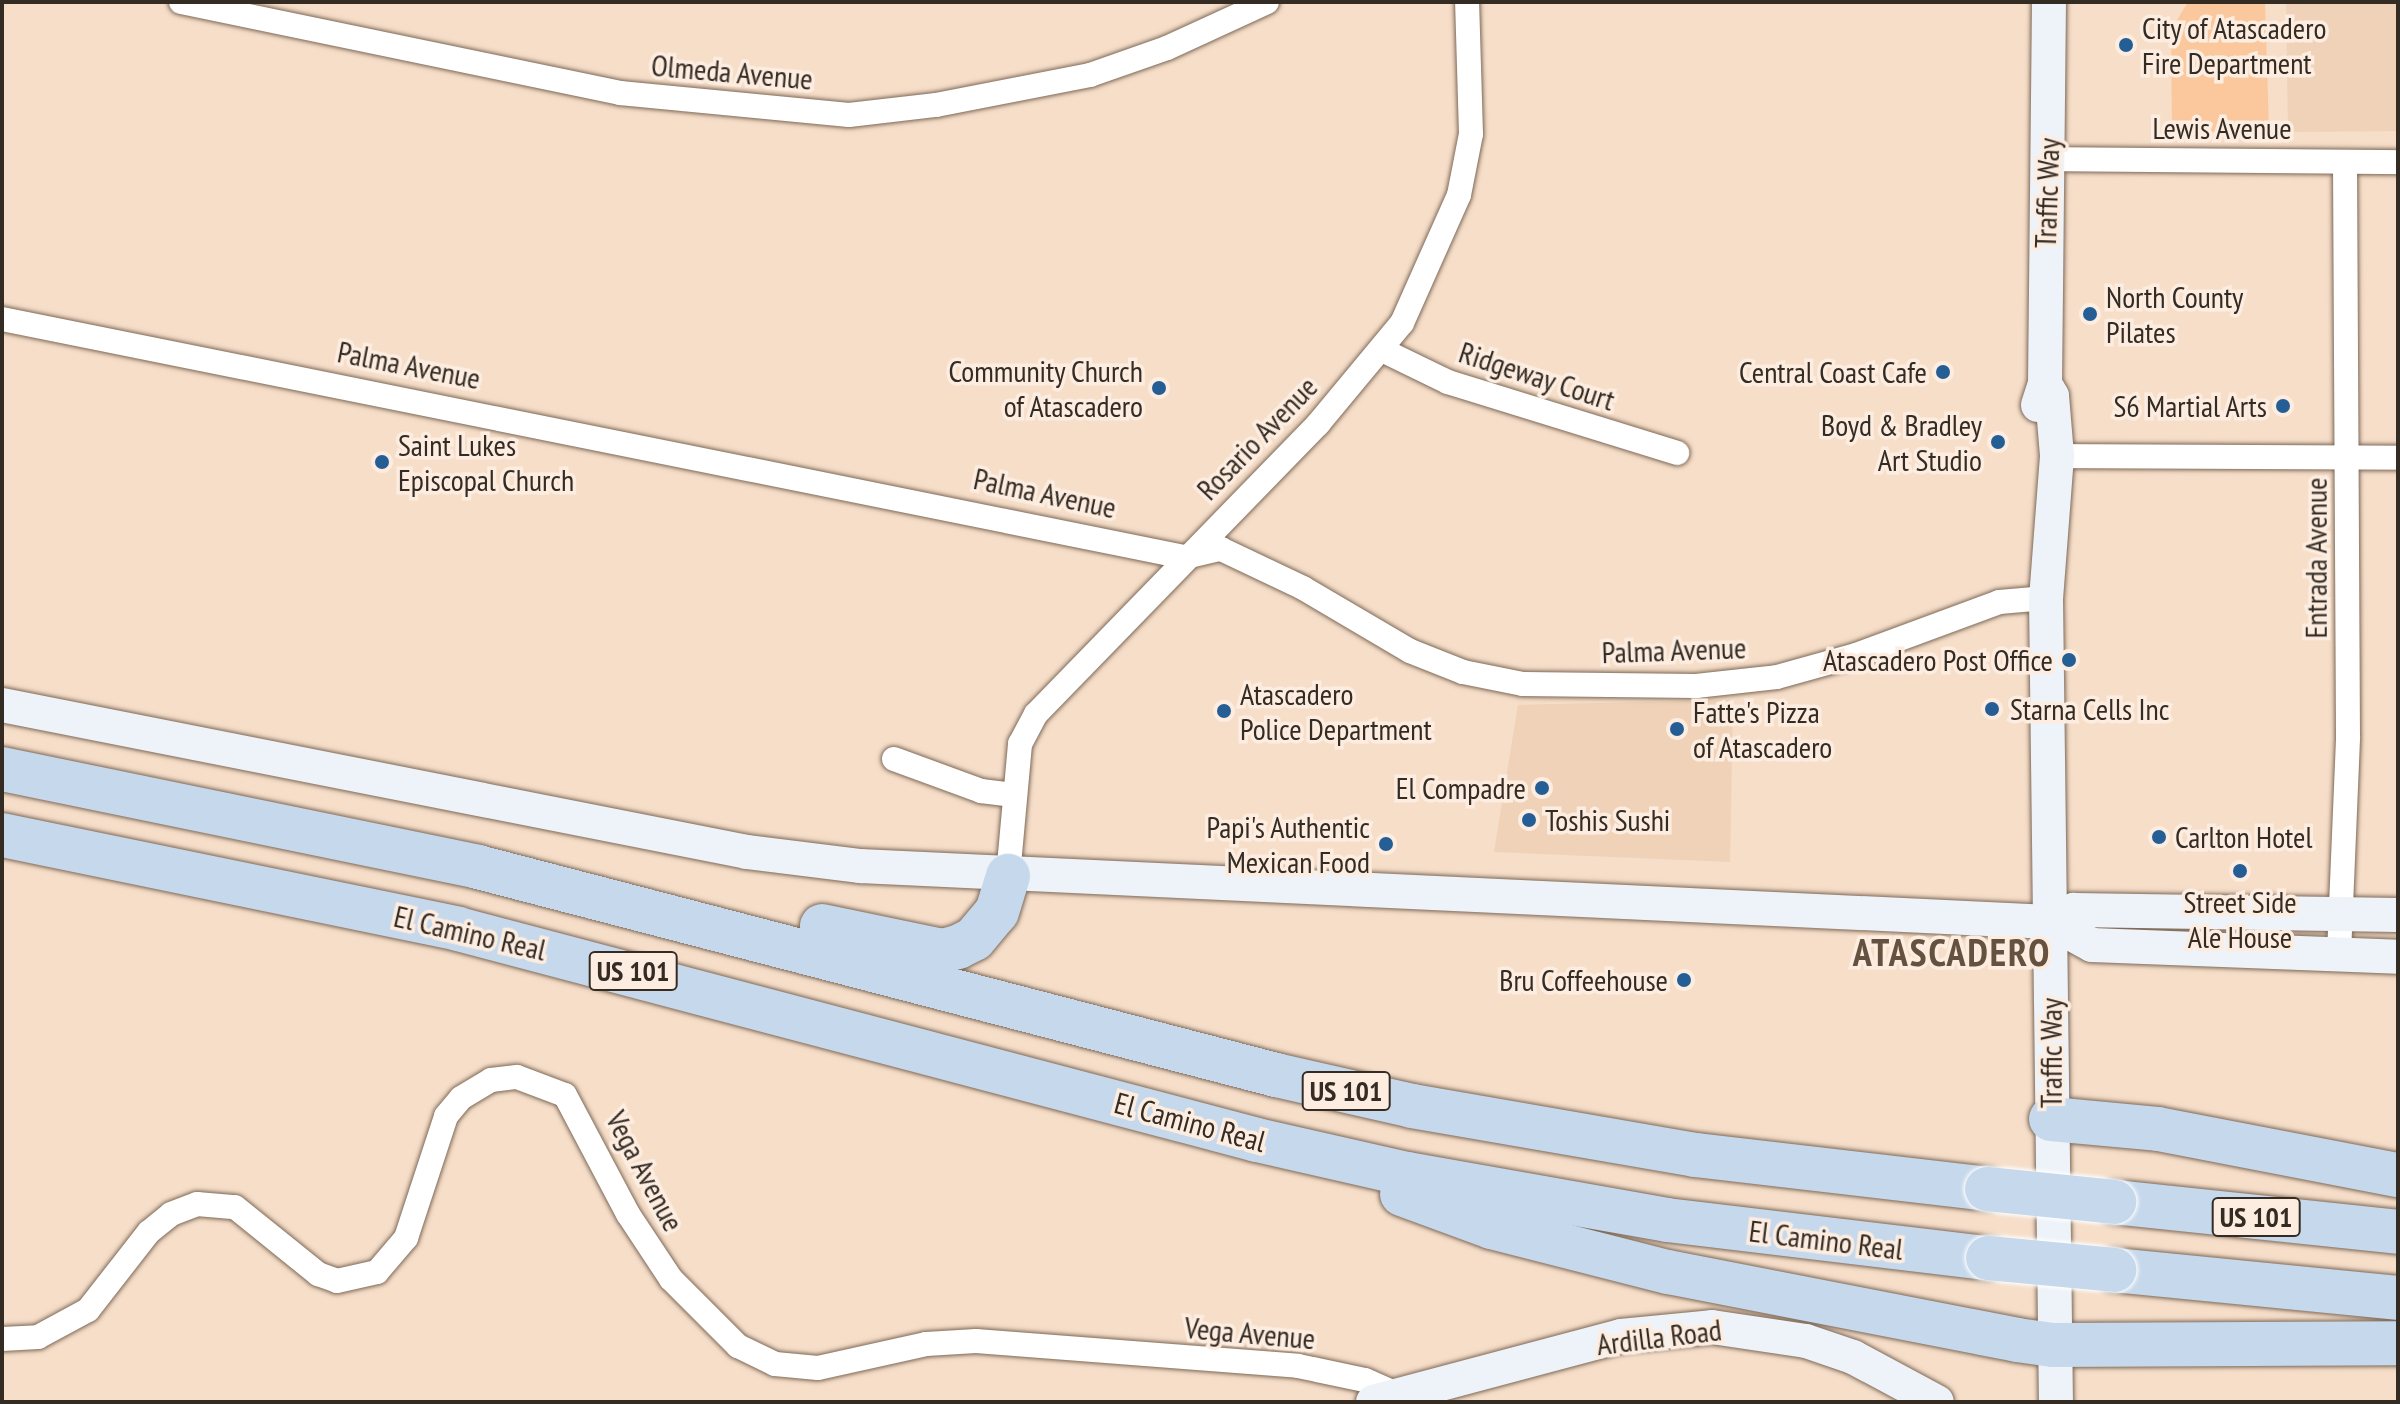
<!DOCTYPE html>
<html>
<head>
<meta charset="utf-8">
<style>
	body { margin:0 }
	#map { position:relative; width:2400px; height:1404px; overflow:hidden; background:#f6dec9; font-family:"PT Sans Narrow",sans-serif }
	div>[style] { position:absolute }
	.built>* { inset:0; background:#efd2b8 }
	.green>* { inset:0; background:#fac89c }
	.roads { filter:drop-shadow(0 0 2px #7e6957) drop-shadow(0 0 2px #7e6957) }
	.street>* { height:24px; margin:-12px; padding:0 12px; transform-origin:12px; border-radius:12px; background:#fff }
	.secondary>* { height:34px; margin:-17px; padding:0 17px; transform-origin:17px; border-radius:17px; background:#eef3f9 }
	.highway>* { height:44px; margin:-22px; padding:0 22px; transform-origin:22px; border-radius:22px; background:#c6d8eb }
	.bridges { filter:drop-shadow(0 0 2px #fff) drop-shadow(0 0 2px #fff) }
	.highway-bridge>* { height:44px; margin:-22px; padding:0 22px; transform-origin:22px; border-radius:22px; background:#c6d8eb }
	.dots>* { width:22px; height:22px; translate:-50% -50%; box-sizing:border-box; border:4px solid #fcede0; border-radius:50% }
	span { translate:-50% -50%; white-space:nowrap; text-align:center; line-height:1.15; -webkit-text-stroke:7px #fcede0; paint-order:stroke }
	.shield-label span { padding:2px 6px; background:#fcede0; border:2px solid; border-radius:6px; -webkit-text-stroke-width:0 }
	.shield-label { font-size:28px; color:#342b23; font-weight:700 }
	.poi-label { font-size:30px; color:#342b23 }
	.left { translate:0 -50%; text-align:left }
	.right { translate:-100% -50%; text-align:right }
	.street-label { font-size:30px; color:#342b23 }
	.district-label { font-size:38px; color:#65513f; font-weight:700; letter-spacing:2px }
	.frame { position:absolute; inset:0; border:4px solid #342b23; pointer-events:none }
</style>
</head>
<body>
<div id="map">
	<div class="built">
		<div style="clip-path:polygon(2286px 2px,2398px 2px,2398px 131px,2288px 132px)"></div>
		<div style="clip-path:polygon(1733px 700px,1730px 862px,1494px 852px,1518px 705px)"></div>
	</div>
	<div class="green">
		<div style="clip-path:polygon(2188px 2px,2265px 2px,2269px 129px,2172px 134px,2171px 30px)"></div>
	</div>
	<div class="roads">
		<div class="street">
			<div style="left:181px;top:2px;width:448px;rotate:11.7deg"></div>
			<div style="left:620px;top:93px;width:230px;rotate:5.5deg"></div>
			<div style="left:849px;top:115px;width:88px;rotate:-6.6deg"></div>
			<div style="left:936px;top:105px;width:157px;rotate:-11deg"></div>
			<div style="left:1090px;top:75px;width:82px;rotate:-19.3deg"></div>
			<div style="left:1167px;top:48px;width:110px;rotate:-24.7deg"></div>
			<div style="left:2047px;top:159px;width:351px;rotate:0.5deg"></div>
			<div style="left:2px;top:319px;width:1207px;rotate:11.38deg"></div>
			<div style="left:1185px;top:557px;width:37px;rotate:-13deg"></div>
			<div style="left:1221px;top:549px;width:91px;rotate:25.4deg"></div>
			<div style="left:1303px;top:588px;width:124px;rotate:30.5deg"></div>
			<div style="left:1410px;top:651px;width:57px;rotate:21.6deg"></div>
			<div style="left:1463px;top:672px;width:61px;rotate:11.3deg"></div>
			<div style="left:1523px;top:684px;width:173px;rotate:0.7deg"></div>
			<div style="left:1696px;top:686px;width:81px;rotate:-6.3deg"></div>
			<div style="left:1777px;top:677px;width:82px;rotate:-15.6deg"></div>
			<div style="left:1856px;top:655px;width:153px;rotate:-20.3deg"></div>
			<div style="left:1999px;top:602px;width:47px;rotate:-4.9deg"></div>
			<div style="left:1382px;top:350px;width:73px;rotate:25.9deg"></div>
			<div style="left:1448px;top:382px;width:240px;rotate:17.2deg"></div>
			<div style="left:2057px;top:456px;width:341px;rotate:0.3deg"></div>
			<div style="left:894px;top:759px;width:93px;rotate:20.2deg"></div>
			<div style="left:981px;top:791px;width:33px;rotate:7deg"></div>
			<div style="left:1008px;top:876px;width:133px;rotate:-84.8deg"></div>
			<div style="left:1020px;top:744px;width:34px;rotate:-62deg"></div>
			<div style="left:1036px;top:714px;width:405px;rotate:-45.8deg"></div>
			<div style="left:1318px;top:424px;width:131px;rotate:-50.3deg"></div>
			<div style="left:1402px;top:323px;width:140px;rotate:-66deg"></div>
			<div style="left:1459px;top:195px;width:62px;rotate:-78.9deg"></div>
			<div style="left:1471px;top:134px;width:132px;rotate:-91.7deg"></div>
			<div style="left:2339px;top:954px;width:218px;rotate:-87.6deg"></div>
			<div style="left:2348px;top:736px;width:574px;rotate:-90.3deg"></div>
			<div style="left:2px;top:1339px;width:36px;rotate:-3deg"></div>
			<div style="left:38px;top:1337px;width:57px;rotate:-28.4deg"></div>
			<div style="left:88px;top:1310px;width:99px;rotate:-52deg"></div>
			<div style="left:149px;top:1232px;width:28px;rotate:-39deg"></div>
			<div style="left:171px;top:1214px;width:28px;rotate:-21deg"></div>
			<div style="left:197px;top:1204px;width:38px;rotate:5deg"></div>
			<div style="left:235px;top:1207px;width:107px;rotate:38.9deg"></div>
			<div style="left:318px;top:1274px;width:20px;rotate:20deg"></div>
			<div style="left:337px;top:1281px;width:41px;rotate:-12.7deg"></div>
			<div style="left:377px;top:1272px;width:45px;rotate:-49.5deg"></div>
			<div style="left:406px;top:1238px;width:128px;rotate:-71.8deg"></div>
			<div style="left:446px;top:1116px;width:23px;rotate:-50deg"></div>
			<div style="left:461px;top:1098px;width:35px;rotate:-31deg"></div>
			<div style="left:491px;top:1080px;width:26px;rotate:-7deg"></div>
			<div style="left:517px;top:1077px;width:51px;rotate:20.6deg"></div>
			<div style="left:565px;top:1095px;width:135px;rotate:62.1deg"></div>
			<div style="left:628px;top:1214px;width:78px;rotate:56.5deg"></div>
			<div style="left:671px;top:1279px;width:95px;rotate:45deg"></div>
			<div style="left:738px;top:1346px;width:41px;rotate:25.9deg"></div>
			<div style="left:775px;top:1364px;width:43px;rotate:5.3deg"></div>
			<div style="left:818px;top:1368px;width:111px;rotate:-12.5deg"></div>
			<div style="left:926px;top:1344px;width:50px;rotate:-3.4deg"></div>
			<div style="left:976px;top:1341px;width:323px;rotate:4.4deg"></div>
			<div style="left:1298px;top:1366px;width:68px;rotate:11.8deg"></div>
			<div style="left:1365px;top:1380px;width:32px;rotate:24deg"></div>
		</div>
		<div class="secondary">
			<div style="left:2045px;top:384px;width:14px;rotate:60deg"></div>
			<div style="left:2052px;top:396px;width:60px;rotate:85.2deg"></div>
			<div style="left:2057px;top:456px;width:142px;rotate:94.4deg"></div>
			<div style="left:2046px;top:598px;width:804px;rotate:89.29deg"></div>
			<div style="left:2038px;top:405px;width:22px;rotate:-72deg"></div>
			<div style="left:2045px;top:384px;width:382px;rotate:-89.4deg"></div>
			<div style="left:2px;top:705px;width:759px;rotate:11.16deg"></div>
			<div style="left:747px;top:852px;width:114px;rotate:7.1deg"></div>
			<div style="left:860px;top:866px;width:1191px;rotate:2.69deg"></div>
			<div style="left:2050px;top:922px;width:27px;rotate:-27deg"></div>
			<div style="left:2074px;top:910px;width:324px;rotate:0.9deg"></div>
			<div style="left:2050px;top:922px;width:48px;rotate:28.7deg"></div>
			<div style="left:2092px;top:945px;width:306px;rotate:2.2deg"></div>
			<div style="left:1373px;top:1402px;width:257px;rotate:-14.9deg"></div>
			<div style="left:1621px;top:1336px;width:91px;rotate:-5.6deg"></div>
			<div style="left:1712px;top:1327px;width:95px;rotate:8.5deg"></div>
			<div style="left:1806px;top:1341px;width:50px;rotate:18.8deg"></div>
			<div style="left:1853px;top:1357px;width:95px;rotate:28.2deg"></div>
		</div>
		<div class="highway">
			<div style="left:2px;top:769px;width:486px;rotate:11.6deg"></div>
			<div style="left:478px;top:867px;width:825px;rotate:14.61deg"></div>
			<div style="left:1276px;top:1075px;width:139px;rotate:12.8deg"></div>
			<div style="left:1412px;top:1106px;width:287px;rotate:9.8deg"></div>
			<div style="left:1695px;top:1155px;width:294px;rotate:6.6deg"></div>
			<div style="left:2px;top:835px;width:466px;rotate:11.6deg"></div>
			<div style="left:458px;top:929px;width:826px;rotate:14.79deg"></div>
			<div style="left:1257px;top:1140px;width:154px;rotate:12.8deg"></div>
			<div style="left:1407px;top:1174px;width:264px;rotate:10deg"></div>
			<div style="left:1667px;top:1220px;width:323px;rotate:6.8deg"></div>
			<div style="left:822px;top:926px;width:124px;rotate:11.7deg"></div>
			<div style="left:943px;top:951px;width:16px;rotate:-15deg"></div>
			<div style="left:958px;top:947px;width:18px;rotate:-27deg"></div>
			<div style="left:974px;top:939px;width:35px;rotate:-50deg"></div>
			<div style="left:997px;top:912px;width:38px;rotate:-73deg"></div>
			<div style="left:2051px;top:1119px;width:107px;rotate:5.3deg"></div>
			<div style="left:2158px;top:1129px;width:244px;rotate:10.9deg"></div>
			<div style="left:1402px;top:1194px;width:95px;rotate:20.3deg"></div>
			<div style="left:1491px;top:1227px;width:183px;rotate:14.3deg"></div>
			<div style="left:1668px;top:1272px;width:356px;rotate:11deg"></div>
			<div style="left:2017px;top:1340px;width:36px;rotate:8deg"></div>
			<div style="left:2053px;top:1345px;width:345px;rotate:-0.3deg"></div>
			<div style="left:2114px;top:1202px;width:286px;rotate:6deg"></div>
			<div style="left:2114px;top:1270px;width:285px;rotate:5.6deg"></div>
		</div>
	</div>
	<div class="bridges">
		<div class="highway-bridge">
			<div style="left:1987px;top:1189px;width:128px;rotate:5.8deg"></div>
			<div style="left:1988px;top:1258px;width:127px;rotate:5.4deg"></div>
		</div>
	</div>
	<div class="dots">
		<div style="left:2126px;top:45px;background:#255d95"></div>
		<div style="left:2090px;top:314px;background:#255d95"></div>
		<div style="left:1943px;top:372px;background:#255d95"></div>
		<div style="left:1159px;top:388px;background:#255d95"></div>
		<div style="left:2283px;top:406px;background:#255d95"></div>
		<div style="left:1998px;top:442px;background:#255d95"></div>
		<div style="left:382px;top:462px;background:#255d95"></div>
		<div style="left:2069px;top:660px;background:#255d95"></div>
		<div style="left:1992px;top:709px;background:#255d95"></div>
		<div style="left:1224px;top:711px;background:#255d95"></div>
		<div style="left:1677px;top:729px;background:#255d95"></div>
		<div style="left:1542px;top:788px;background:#255d95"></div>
		<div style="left:1529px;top:820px;background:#255d95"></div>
		<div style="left:2159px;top:837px;background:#255d95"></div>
		<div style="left:1386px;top:844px;background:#255d95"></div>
		<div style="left:2240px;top:871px;background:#255d95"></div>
		<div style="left:1684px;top:980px;background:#255d95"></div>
	</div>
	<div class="shield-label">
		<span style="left:633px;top:971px">US 101</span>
		<span style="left:1346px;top:1091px">US 101</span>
		<span style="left:2256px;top:1217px">US 101</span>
	</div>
	<div class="poi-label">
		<span class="left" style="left:2142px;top:45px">City of Atascadero<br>Fire Department</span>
		<span class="left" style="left:2106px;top:314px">North County<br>Pilates</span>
		<span class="right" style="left:1143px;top:388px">Community Church<br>of Atascadero</span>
		<span class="right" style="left:1927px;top:372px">Central Coast Cafe</span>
		<span class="right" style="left:2267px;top:406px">S6 Martial Arts</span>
		<span class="right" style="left:1982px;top:442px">Boyd &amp; Bradley<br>Art Studio</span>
		<span class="left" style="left:398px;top:462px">Saint Lukes<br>Episcopal Church</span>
		<span class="right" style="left:2053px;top:660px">Atascadero Post Office</span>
		<span class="left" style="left:1240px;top:711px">Atascadero<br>Police Department</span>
		<span class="left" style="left:2010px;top:709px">Starna Cells Inc</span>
		<span class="left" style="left:1693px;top:729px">Fatte's Pizza<br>of Atascadero</span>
		<span class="right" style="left:1526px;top:788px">El Compadre</span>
		<span class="left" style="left:1545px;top:820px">Toshis Sushi</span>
		<span class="right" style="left:1370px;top:844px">Papi's Authentic<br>Mexican Food</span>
		<span class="left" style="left:2175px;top:837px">Carlton Hotel</span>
		<span style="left:2240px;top:919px">Street Side<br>Ale House</span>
		<span class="right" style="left:1668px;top:980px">Bru Coffeehouse</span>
	</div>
	<div class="street-label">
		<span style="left:732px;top:72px;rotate:5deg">Olmeda Avenue</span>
		<span style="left:2222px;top:128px">Lewis Avenue</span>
		<span style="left:2047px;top:193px;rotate:-88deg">Traffic Way</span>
		<span style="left:409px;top:365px;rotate:11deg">Palma Avenue</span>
		<span style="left:1537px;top:376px;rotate:18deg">Ridgeway Court</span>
		<span style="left:1257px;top:438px;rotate:-46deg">Rosario Avenue</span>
		<span style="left:1045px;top:493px;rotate:12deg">Palma Avenue</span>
		<span style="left:2316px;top:558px;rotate:-90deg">Entrada Avenue</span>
		<span style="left:1674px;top:650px;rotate:-2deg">Palma Avenue</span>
		<span style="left:470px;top:933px;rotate:13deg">El Camino Real</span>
		<span style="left:2051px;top:1053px;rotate:-90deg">Traffic Way</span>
		<span style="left:1190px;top:1122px;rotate:15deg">El Camino Real</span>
		<span style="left:645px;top:1171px;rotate:62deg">Vega Avenue</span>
		<span style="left:1826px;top:1240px;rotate:7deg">El Camino Real</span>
		<span style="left:1250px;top:1333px;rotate:5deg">Vega Avenue</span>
		<span style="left:1659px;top:1337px;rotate:-7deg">Ardilla Road</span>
	</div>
	<div class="district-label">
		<span style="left:1952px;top:952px">ATASCADERO</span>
	</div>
	<div class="frame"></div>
</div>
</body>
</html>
